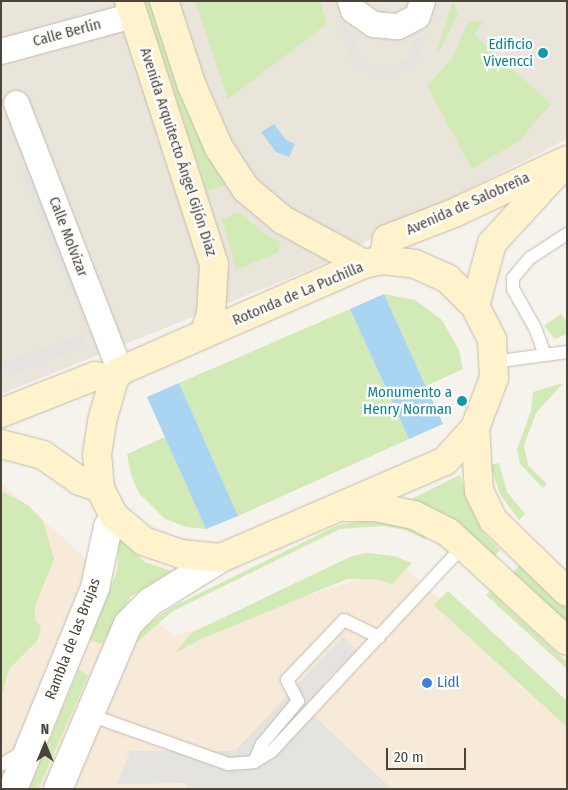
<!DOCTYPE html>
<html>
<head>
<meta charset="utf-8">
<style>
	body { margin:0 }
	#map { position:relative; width:568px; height:790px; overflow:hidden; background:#f6f3ec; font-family:"Fira Sans Condensed",sans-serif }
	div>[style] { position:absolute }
	.residential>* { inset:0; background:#eae5da }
	.commercial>* { inset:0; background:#f7ead8 }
	.green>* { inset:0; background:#d2eab5 }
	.parking>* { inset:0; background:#e5e3e0 }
	.water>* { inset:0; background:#a9d4f2 }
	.roads { filter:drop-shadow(0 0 1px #c2bbae) drop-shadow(0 0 1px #c2bbae) }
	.service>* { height:12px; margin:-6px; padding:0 6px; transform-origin:6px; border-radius:6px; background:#fff }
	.minor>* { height:25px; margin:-12.5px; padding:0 12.5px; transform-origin:12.5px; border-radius:12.5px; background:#fff }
	.tertiary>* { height:28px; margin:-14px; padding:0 14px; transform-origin:14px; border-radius:14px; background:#fff }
	.secondary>* { height:28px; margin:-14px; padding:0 14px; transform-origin:14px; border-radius:14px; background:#fff3cd }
	.dots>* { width:14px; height:14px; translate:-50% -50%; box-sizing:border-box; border:2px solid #fff; border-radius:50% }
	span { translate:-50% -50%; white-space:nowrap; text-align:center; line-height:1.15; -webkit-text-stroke:4.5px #fff; paint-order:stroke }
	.street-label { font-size:15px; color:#4b4439 }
	.culture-label { font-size:15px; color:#0d838f }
	.right { translate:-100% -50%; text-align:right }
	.shop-label { font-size:15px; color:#366cbe }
	.left { translate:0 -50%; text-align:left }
	.frame { position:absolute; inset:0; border:2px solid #4b4439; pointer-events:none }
	.north { position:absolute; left:20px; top:720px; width:50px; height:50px; -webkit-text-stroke:4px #fff; paint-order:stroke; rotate:0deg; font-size:14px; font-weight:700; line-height:20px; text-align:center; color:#4b4439 }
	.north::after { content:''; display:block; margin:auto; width:18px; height:22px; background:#4b4439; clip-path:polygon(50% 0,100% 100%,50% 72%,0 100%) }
	.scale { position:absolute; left:386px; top:748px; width:80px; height:22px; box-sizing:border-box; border:2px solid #4b4439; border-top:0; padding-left:6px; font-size:15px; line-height:18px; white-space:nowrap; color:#4b4439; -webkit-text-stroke:4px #fff; paint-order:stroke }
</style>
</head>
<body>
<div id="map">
	<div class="residential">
		<div style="clip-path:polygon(1px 1px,567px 1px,567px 139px,312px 269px,1px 394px)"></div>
	</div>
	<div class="commercial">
		<div style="clip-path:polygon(1px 483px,174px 636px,403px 566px,567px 713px,567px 789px,1px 789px)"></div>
	</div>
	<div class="green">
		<div style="clip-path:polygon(144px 1px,151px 1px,194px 128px,227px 185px,207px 191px)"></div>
		<div style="clip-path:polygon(195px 1px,320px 1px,327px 24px,228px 99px)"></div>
		<div style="clip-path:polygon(453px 1px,458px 15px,438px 53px,436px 53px)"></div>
		<div style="clip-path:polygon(484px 21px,474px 34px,551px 104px,520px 140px,472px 169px,427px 86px,453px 57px,468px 22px)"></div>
		<div style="clip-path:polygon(240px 212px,261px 231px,280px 242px,280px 247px,277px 253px,236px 270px,222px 219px)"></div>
		<div style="clip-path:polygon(384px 294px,415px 300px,442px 320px,459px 350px,463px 369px,426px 386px)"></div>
		<div style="clip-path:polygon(350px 309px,409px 439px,238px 516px,179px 383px)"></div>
		<div style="clip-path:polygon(561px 314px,567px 322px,567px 334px,555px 339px,544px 326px)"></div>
		<div style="clip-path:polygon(563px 383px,536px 413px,524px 445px,528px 465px,547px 484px,543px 488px,520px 464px,517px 449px,531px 411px,533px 392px)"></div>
		<div style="clip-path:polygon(165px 437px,206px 529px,186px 527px,165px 519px,139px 493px,131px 475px,127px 454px)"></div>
		<div style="clip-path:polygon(499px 463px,507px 492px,525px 514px,519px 520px,500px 494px,490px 465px)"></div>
		<div style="clip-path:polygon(460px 475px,468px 502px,482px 531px,500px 550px,494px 557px,447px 515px,411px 499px)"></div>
		<div style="clip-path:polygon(1px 491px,28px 505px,43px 521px,54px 559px,35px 606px,35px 620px,41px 626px,38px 640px,9px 669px,1px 700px)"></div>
		<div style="clip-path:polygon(362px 521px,404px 525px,425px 535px,426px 540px,406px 530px,384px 526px,340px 529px,173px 611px,137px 642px,136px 638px,148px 624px,172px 607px,338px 525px)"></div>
		<div style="clip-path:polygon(119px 539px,145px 562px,172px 571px,130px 597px,102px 644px,90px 640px,117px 571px)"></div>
		<div style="clip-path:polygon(367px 553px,394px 556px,412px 563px,392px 584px,375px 579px,347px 579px,199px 640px,175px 653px,191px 633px,352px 556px)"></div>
		<div style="clip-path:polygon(520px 565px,567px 608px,567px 624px,512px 573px)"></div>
		<div style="clip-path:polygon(448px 591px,567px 701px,567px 727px,434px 605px)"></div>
		<div style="clip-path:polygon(490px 591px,567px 662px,567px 669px,486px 595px)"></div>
		<div style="clip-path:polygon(79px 670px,88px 676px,38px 789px,29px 789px)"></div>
	</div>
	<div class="parking">
		<div style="clip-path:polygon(345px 22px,362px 58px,372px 65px,394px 65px,407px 58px,418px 35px,426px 37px,416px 64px,396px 74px,371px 74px,353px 65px,337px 27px)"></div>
		<div style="clip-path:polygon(28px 168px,84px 302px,76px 305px,20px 171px)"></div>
		<div style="clip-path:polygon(81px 334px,86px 346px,8px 376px,3px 363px)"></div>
		<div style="clip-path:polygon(343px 636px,357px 651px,325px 681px,313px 715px,392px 789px,187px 789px,187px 783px,117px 784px,130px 751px,235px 751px)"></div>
	</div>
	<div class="water">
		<div style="clip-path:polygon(274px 124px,286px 140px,295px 144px,289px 157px,276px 152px,261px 132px)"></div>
		<div style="clip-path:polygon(384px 294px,443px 424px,409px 439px,350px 309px)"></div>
		<div style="clip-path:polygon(179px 383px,238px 516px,206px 529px,147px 397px)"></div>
	</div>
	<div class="roads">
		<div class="service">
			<div style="left:545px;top:355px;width:29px;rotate:-110deg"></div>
			<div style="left:535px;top:328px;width:45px;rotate:-119.4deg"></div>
			<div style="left:513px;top:289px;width:11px;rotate:-90deg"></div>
			<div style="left:513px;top:278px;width:26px;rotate:-50deg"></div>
			<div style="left:530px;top:258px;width:44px;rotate:-33deg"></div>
			<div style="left:493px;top:362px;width:75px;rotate:-7.7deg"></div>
			<div style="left:287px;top:680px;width:83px;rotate:-46.5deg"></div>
			<div style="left:344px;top:620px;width:39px;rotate:26deg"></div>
			<div style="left:90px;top:715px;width:146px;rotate:19.5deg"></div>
			<div style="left:228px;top:764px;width:26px;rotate:-4deg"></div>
			<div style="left:254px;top:762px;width:21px;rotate:-31deg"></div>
			<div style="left:272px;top:751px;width:282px;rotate:-47deg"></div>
			<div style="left:254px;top:762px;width:20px;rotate:-66deg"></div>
			<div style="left:262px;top:744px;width:56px;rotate:-50.1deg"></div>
			<div style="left:298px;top:701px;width:24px;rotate:-118deg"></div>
			<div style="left:1px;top:765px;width:26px;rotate:-32deg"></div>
		</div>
		<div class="minor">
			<div style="left:350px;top:1px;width:9px;rotate:72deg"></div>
			<div style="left:353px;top:10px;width:24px;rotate:35deg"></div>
			<div style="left:373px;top:24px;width:25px;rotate:5deg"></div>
			<div style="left:398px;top:26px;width:21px;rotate:-28deg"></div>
			<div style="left:417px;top:16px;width:16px;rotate:-72deg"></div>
			<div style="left:1px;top:51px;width:137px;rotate:-15.3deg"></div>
			<div style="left:16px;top:103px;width:287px;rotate:68.8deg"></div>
		</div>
		<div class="tertiary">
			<div style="left:13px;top:789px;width:217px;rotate:-67.8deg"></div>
			<div style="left:95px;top:588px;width:62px;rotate:-78deg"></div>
			<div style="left:108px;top:527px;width:13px;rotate:-61deg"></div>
			<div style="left:58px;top:789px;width:179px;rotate:-67deg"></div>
			<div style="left:128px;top:624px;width:31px;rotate:-45deg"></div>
			<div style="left:150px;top:602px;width:84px;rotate:-31.8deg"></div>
		</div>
		<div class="secondary">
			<div style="left:129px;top:1px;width:276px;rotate:72.1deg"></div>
			<div style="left:214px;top:264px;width:50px;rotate:93.4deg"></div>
			<div style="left:211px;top:314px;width:21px;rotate:109deg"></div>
			<div style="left:164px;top:1px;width:89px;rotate:71.8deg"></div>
			<div style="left:192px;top:86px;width:68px;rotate:66.5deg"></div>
			<div style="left:219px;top:148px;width:49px;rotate:56.6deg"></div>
			<div style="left:246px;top:189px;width:48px;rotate:40deg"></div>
			<div style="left:283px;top:220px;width:92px;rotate:28.5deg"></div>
			<div style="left:383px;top:260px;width:32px;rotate:7deg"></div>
			<div style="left:415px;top:264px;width:36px;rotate:24deg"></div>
			<div style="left:448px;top:279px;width:38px;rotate:45deg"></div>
			<div style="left:475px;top:306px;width:38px;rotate:63deg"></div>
			<div style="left:492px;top:340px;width:38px;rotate:87deg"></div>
			<div style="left:494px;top:378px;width:53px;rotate:110.8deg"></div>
			<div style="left:475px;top:428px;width:45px;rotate:132.3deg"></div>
			<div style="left:445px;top:461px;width:244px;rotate:156.6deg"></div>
			<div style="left:221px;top:558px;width:40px;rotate:-174.3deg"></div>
			<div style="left:181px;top:554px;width:39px;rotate:-161deg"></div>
			<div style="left:144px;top:541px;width:39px;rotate:-140deg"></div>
			<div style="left:114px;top:516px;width:31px;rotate:-117deg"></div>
			<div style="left:100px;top:488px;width:34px;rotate:-95deg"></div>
			<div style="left:97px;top:454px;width:33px;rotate:-81deg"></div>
			<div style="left:102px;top:421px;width:44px;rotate:-74.1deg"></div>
			<div style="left:114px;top:379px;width:10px;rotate:-53deg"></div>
			<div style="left:120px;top:371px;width:266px;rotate:-23.7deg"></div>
			<div style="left:364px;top:264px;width:19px;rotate:-12deg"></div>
			<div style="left:383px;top:260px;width:21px;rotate:-79deg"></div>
			<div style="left:387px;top:239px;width:72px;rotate:-21.2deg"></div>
			<div style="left:454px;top:213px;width:125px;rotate:-25.1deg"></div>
			<div style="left:475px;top:306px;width:65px;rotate:-74.9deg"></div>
			<div style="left:492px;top:243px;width:100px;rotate:-47.4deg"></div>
			<div style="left:1px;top:413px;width:101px;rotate:-21.5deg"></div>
			<div style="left:95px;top:376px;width:19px;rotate:9deg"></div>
			<div style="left:475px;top:428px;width:63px;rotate:86.4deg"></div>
			<div style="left:479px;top:491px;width:32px;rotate:64deg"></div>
			<div style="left:493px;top:520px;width:103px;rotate:44.2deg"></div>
			<div style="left:1px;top:444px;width:43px;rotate:14.7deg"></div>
			<div style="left:43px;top:455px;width:45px;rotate:35.1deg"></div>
			<div style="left:80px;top:481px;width:21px;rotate:19deg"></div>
			<div style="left:344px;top:507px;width:32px"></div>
			<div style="left:376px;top:507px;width:39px;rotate:12deg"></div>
			<div style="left:414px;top:515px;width:38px;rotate:27deg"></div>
			<div style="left:448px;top:532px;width:161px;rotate:42.5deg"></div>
		</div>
	</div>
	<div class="dots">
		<div style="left:543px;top:53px;background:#0f9aa8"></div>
		<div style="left:462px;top:401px;background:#0f9aa8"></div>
		<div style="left:427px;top:683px;background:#3f7fe0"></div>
	</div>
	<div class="street-label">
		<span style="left:67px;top:33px;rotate:-15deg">Calle Berlín</span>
		<span style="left:178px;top:152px;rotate:72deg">Avenida Arquitecto Ángel Gijón Díaz</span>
		<span style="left:468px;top:204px;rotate:-24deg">Avenida de Salobreña</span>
		<span style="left:68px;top:237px;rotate:69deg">Calle Molvízar</span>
		<span style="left:298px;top:294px;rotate:-23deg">Rotonda de La Puchilla</span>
		<span style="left:73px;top:639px;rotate:-69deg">Rambla de las Brujas</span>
	</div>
	<div class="culture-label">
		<span class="right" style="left:533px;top:53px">Edificio<br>Vivencci</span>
		<span class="right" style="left:452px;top:401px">Monumento a<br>Henry Norman</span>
	</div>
	<div class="shop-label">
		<span class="left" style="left:437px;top:683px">Lidl</span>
	</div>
	<div class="frame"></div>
	<div class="north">N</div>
	<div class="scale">20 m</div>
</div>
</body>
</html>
